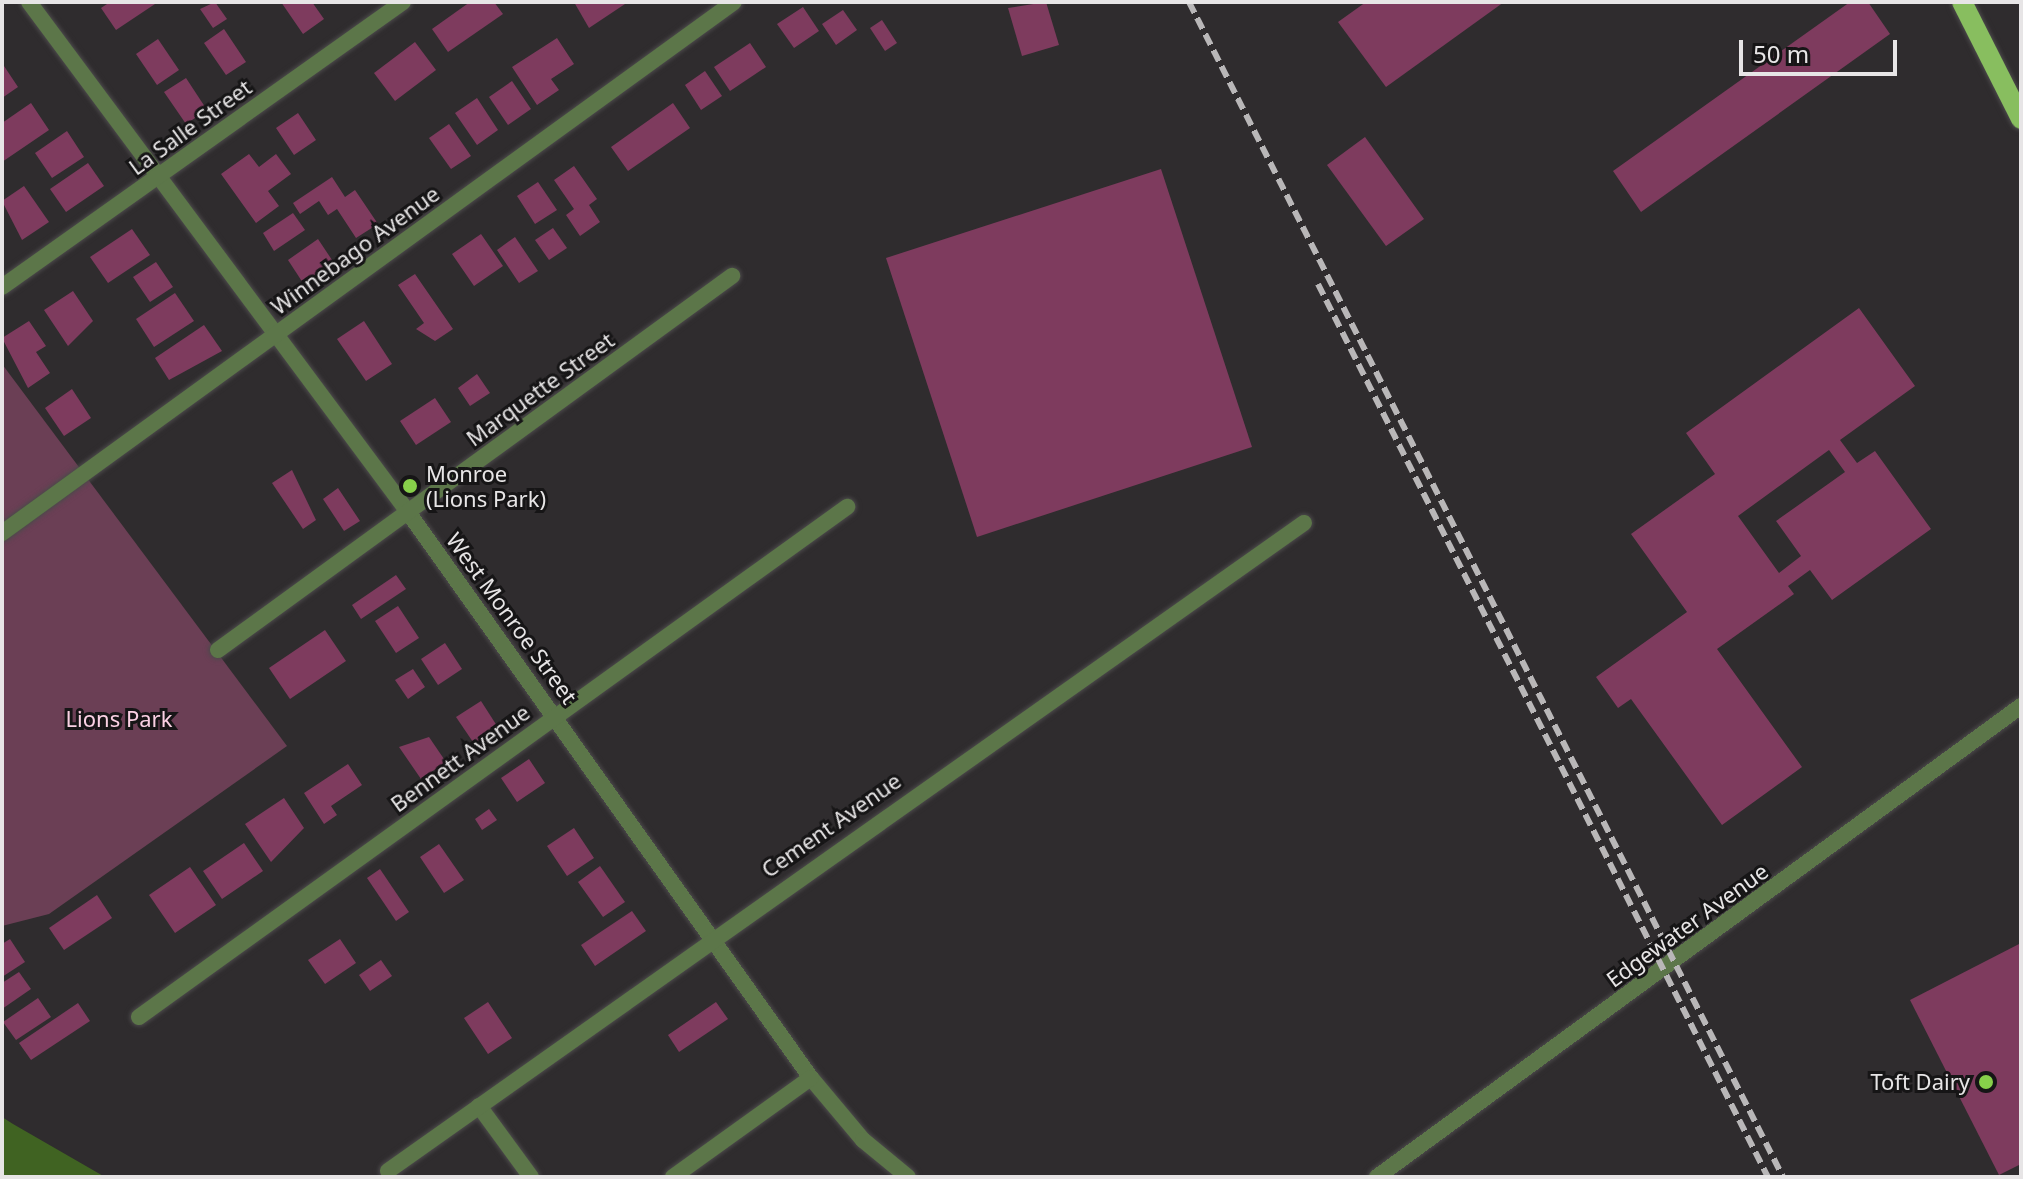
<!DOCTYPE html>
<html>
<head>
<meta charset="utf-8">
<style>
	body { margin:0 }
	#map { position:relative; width:2023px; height:1179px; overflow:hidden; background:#2f2c2e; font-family:"Noto Sans",sans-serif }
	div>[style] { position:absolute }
	.green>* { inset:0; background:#6b3f55 }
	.water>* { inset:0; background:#406322 }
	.building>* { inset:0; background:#7e3b5e }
	.roads { filter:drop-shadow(0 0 2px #4c4a4b) drop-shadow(0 0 2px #4c4a4b) }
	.street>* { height:16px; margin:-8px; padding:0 8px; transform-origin:8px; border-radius:8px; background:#5c7649 }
	.primary>* { height:20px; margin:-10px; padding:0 10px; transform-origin:10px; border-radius:10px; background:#88be5f }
	.rail>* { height:6px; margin-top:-3px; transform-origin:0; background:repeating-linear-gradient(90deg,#b9b7b8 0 12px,transparent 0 18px) }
	.dots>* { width:22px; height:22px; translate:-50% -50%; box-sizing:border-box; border:4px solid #161516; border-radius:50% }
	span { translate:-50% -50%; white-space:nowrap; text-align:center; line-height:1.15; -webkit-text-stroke:6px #161516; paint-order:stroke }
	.street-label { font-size:22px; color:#e7e5e6 }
	.poi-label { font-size:22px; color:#e7e5e6 }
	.left { translate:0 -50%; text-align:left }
	.right { translate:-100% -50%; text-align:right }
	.park-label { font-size:22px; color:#fad0e3 }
	.frame { position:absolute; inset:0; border:4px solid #e7e5e6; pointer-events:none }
	.scale { position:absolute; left:1739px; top:40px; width:158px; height:36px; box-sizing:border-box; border:4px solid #e7e5e6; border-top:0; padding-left:10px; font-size:24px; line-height:28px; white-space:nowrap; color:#e7e5e6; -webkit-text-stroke:6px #161516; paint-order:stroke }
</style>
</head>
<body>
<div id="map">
	<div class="green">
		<div style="clip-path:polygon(2px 364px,287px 746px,49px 914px,2px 926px)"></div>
	</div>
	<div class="water">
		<div style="clip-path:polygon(2px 1117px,13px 1124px,105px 1177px,2px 1177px)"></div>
	</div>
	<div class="building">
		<div style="clip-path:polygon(110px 2px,158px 2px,116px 30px,101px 8px)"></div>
		<div style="clip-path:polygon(215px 2px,227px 19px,213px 28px,200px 9px)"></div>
		<div style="clip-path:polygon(281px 2px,312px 2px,324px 19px,303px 34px)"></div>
		<div style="clip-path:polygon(470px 2px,494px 2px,503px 14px,448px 52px,432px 29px)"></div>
		<div style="clip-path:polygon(574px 2px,628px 2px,589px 28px)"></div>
		<div style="clip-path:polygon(1046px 2px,1059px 45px,1022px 56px,1008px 8px)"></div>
		<div style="clip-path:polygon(1366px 2px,1504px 2px,1386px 87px,1338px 22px)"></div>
		<div style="clip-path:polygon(1850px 2px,1868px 2px,1890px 34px,1641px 212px,1613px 171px)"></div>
		<div style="clip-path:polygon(803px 7px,819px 31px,794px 48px,777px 24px)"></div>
		<div style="clip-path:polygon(843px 10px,857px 30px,836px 45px,822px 24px)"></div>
		<div style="clip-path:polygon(882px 20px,897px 43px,885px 51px,870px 28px)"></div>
		<div style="clip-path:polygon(224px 29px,246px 62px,226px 75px,204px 43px)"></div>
		<div style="clip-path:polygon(557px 38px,574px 64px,551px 79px,559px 90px,537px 105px,512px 67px)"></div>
		<div style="clip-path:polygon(158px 39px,179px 70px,157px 85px,136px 54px)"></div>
		<div style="clip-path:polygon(415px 42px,436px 70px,395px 101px,374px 73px)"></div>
		<div style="clip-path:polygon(750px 43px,766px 67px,730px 91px,714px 67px)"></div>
		<div style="clip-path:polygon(2px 63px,18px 87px,2px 98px)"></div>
		<div style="clip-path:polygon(705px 71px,722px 96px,701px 110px,685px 85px)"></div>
		<div style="clip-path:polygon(186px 78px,207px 110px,186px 124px,164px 92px)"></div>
		<div style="clip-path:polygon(512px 81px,531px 109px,508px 125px,489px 97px)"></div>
		<div style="clip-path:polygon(477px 98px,498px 130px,477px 145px,455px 113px)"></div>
		<div style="clip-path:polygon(31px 103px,49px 130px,2px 162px,2px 123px)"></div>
		<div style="clip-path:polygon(673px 103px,690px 128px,628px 171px,611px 147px)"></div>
		<div style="clip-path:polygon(298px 113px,316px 140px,294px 155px,276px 128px)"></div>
		<div style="clip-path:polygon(449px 124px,471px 156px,451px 169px,429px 138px)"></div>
		<div style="clip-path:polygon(67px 131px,84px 157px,52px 178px,35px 153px)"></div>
		<div style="clip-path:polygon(1365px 137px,1424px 219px,1386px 246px,1327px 165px)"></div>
		<div style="clip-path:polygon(249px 154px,259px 167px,276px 154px,291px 174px,268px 191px,279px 206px,256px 223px,221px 174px)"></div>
		<div style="clip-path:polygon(88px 163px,104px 186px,66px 212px,50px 189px)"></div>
		<div style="clip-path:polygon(574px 166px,597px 199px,589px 205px,600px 222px,580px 236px,566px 215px,574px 209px,554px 180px)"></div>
		<div style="clip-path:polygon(1161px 169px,1252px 447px,977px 537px,886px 258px)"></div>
		<div style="clip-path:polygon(332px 177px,345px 197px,355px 190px,378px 224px,356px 238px,337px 209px,328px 215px,319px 201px,300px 214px,293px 203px)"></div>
		<div style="clip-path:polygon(538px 182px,557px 210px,535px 224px,517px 196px)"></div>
		<div style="clip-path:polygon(24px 186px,49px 222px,22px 240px,2px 201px)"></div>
		<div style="clip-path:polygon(293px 213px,305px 230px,274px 251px,263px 233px)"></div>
		<div style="clip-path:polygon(553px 228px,567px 248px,549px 260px,535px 240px)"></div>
		<div style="clip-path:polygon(132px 229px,150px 255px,108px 283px,90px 257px)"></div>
		<div style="clip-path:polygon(481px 234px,503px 266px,474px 286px,452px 254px)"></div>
		<div style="clip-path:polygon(515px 237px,538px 271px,519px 283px,497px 250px)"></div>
		<div style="clip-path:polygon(318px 239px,334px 263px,303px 283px,288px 260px)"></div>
		<div style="clip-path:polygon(156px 262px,173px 287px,150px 302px,133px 277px)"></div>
		<div style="clip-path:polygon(415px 274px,453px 329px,435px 341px,416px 329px,424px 323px,398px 285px)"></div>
		<div style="clip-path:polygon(73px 291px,93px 321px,68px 346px,44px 310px)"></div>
		<div style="clip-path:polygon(175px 293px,194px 321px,154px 347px,136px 319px)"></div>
		<div style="clip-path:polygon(evenodd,1859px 308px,1915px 386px,1840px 440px,1857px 463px,1875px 451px,1931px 529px,1832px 600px,1810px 570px,1788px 586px,1794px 594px,1717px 649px,1802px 767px,1722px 825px,1631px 699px,1618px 708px,1596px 677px,1687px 612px,1631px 534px,1715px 474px,1686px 433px,1859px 308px,1829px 450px,1845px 472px,1776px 521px,1801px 556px,1779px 573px,1738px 516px,1829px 450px)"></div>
		<div style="clip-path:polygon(29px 321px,46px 346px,36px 352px,50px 373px,28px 388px,2px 338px)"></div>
		<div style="clip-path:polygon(364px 321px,392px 364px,366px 381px,337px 339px)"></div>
		<div style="clip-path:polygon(204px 325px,222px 351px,169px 380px,155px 358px)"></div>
		<div style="clip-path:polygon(477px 374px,490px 393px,470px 406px,458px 388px)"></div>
		<div style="clip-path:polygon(72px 389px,91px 418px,64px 436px,45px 408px)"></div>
		<div style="clip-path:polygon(435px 398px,451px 422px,416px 445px,400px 421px)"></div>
		<div style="clip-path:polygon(292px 470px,316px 520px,303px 529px,272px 483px)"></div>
		<div style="clip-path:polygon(338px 488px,360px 521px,344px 531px,323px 499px)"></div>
		<div style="clip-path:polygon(396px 575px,406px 589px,361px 619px,352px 605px)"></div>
		<div style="clip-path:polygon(398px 606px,419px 638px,396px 653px,375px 621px)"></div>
		<div style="clip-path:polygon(325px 630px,346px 661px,290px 699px,269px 668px)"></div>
		<div style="clip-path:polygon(445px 643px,462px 669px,438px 685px,421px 659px)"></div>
		<div style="clip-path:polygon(413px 669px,425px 687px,408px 699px,395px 680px)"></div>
		<div style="clip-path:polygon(481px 701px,499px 729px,475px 745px,456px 717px)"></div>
		<div style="clip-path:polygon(429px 737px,446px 762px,421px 779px,399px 747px)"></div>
		<div style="clip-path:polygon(529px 759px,545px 783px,517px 802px,501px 778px)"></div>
		<div style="clip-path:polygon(348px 764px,362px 785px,331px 806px,337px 815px,324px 824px,304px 793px)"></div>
		<div style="clip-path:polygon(284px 798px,304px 828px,271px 862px,245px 824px)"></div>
		<div style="clip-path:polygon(489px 809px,497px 820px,482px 830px,475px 819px)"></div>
		<div style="clip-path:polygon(574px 828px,594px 858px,567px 876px,547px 846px)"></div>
		<div style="clip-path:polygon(244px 843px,263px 871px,222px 899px,203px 871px)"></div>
		<div style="clip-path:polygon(439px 844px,464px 880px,444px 893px,420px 857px)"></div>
		<div style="clip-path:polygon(600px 866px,625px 902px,603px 917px,578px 882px)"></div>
		<div style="clip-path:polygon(190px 867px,216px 905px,175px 933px,149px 895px)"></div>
		<div style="clip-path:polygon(380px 869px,409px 912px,396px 921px,367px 878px)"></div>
		<div style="clip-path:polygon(97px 895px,112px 918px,64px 950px,49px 928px)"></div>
		<div style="clip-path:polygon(632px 911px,646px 931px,595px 966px,581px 945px)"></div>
		<div style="clip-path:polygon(10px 939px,25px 962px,2px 977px,2px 944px)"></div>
		<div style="clip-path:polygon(340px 939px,356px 963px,325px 984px,308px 960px)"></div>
		<div style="clip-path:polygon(2021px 943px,2021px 1164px,1999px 1175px,1910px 1000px)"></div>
		<div style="clip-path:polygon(381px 960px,392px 976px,370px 991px,359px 975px)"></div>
		<div style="clip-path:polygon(19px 972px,31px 989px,2px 1009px,2px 983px)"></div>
		<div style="clip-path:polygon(38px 998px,51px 1017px,16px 1040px,3px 1022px)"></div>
		<div style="clip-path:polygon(488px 1002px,512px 1038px,488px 1054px,464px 1018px)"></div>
		<div style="clip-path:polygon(716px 1002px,728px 1019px,679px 1052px,668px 1035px)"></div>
		<div style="clip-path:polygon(78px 1003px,90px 1021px,31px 1060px,19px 1043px)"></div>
	</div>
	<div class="roads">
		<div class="street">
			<div style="left:29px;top:2px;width:635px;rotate:53.38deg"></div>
			<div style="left:408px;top:512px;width:695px;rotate:54.55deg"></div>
			<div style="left:811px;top:1078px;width:81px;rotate:50deg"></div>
			<div style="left:863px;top:1140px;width:58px;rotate:39.4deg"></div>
			<div style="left:2px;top:287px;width:492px;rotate:-35.4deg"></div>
			<div style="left:2px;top:533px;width:904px;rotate:-35.96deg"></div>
			<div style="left:218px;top:650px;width:636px;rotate:-36.04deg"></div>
			<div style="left:139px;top:1017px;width:873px;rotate:-35.77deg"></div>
			<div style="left:479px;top:1106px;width:88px;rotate:53.8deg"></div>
			<div style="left:388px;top:1171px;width:1122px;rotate:-35.28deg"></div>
			<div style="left:673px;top:1177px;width:170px;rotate:-35.7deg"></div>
			<div style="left:1377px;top:1177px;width:798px;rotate:-36.18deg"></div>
		</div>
		<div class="primary">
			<div style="left:1962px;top:2px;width:131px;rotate:63.2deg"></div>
		</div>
	</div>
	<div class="rail">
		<div style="left:1189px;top:2px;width:1317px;rotate:63.18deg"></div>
		<div style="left:1318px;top:284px;width:1000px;rotate:63.26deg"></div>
	</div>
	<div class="dots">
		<div style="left:410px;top:486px;background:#87cf4a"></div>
		<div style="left:1986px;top:1082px;background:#87cf4a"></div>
	</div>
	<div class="street-label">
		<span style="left:190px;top:127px;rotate:-36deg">La Salle Street</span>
		<span style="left:355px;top:250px;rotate:-36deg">Winnebago Avenue</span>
		<span style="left:540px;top:389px;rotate:-36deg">Marquette Street</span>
		<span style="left:512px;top:618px;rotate:54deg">West Monroe Street</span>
		<span style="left:460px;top:758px;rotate:-36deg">Bennett Avenue</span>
		<span style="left:831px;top:825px;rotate:-35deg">Cement Avenue</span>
		<span style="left:1687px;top:925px;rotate:-36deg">Edgewater Avenue</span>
	</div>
	<div class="poi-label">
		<span class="left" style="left:426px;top:486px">Monroe<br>(Lions Park)</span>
		<span class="right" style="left:1970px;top:1082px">Toft Dairy</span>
	</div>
	<div class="park-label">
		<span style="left:119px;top:719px">Lions Park</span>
	</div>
	<div class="frame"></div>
	<div class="scale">50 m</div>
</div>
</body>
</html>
